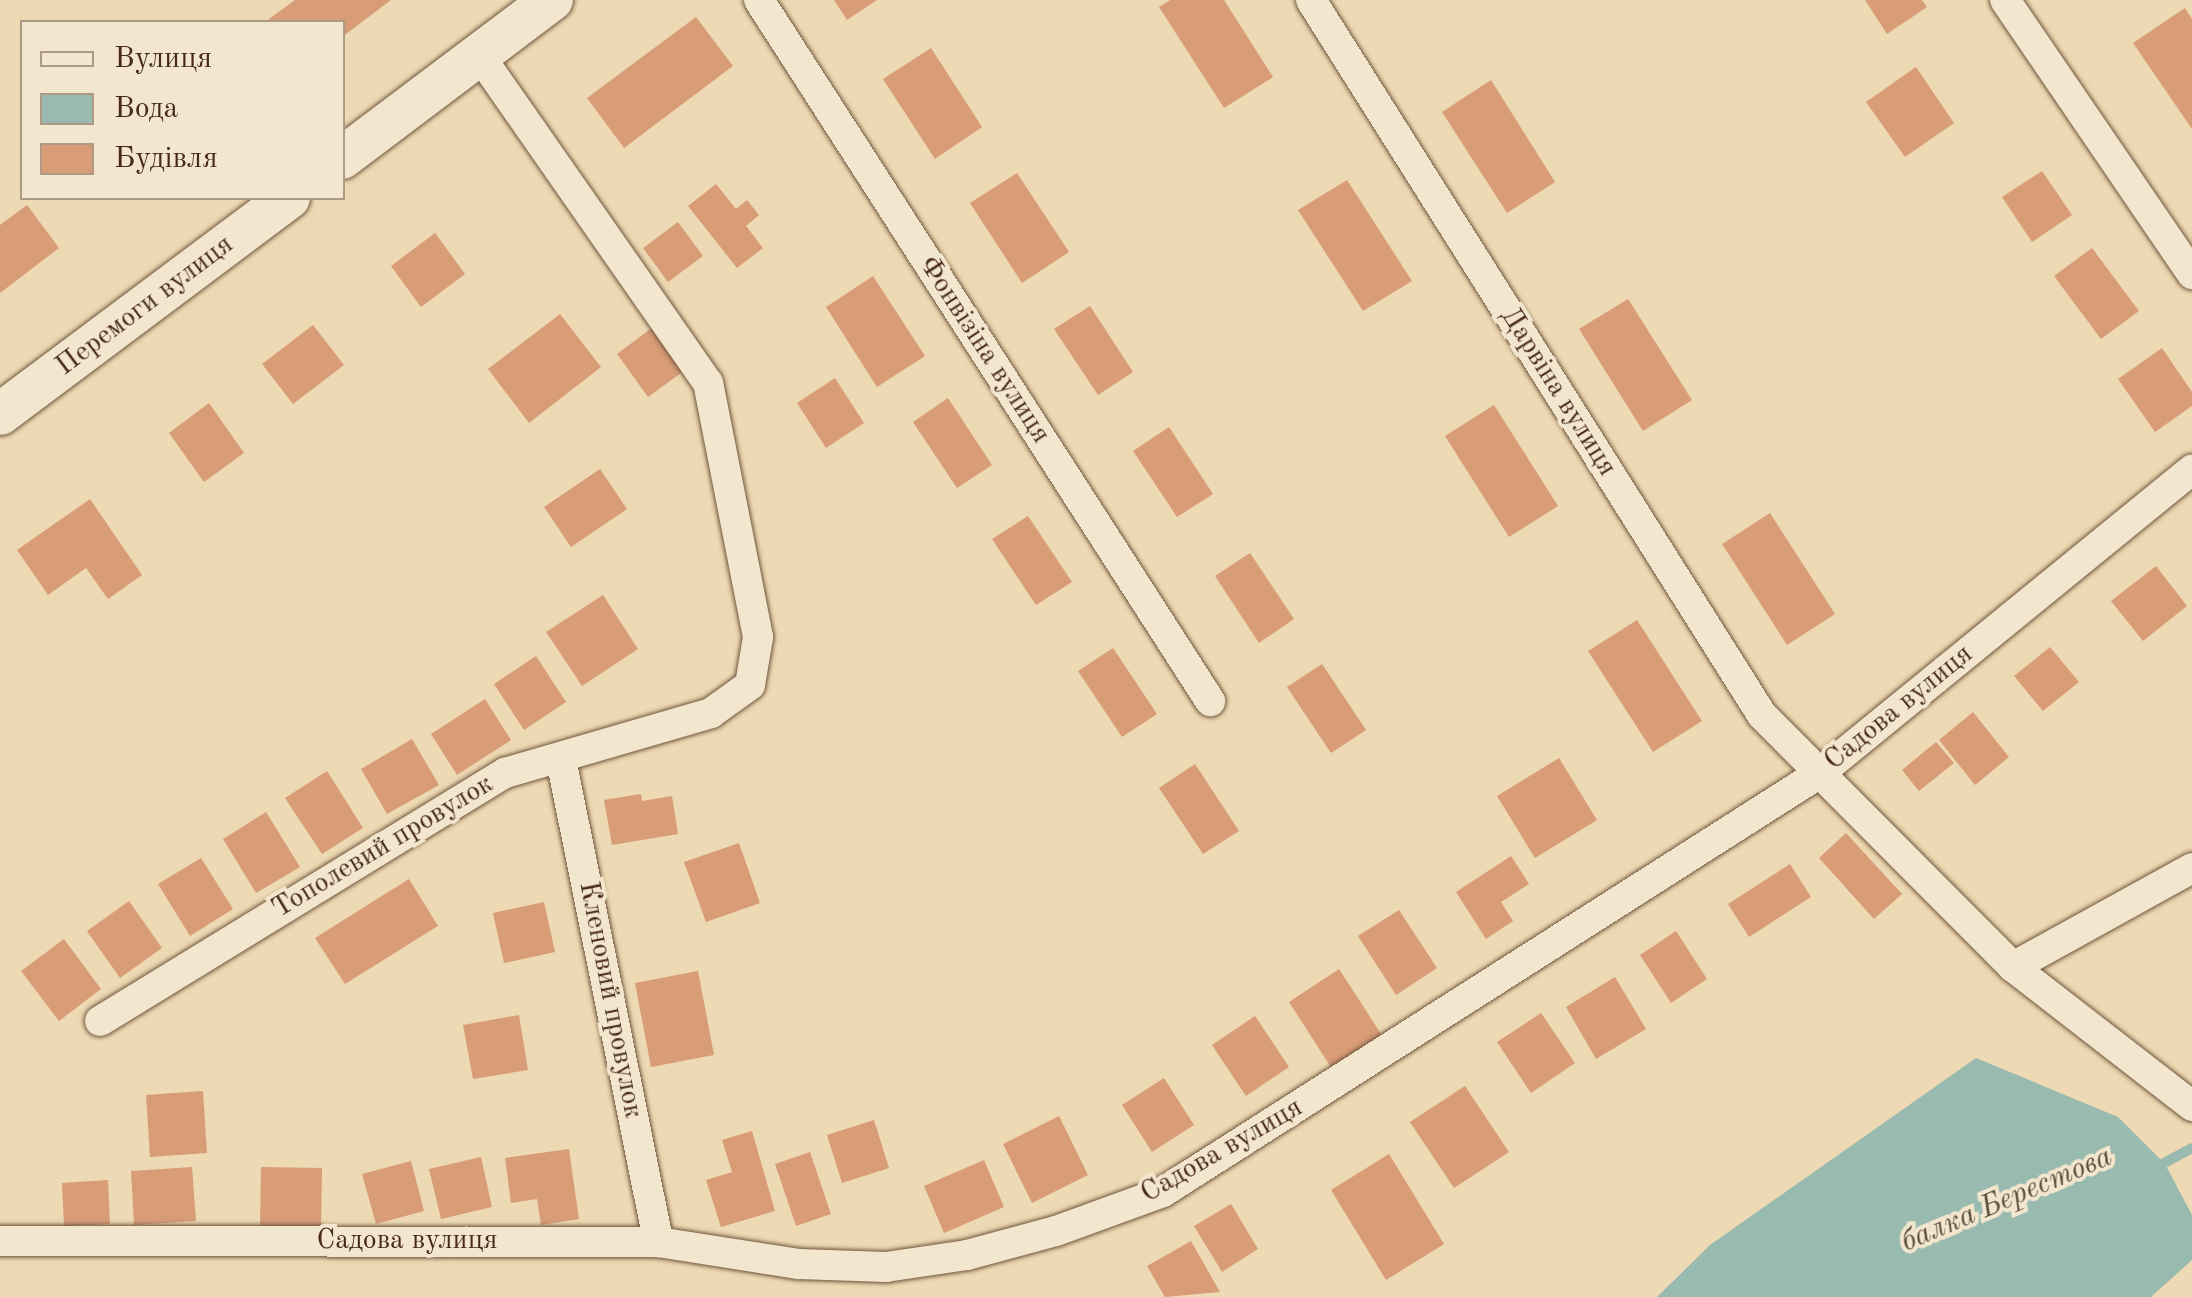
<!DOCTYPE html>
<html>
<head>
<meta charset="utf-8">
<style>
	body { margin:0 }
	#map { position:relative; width:2192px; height:1297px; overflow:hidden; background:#edd9b3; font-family:"Old Standard TT",serif }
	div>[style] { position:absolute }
	.water>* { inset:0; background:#99baaf }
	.stream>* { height:10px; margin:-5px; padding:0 5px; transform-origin:5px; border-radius:5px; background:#99baaf }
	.building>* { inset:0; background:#d89c77 }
	.roads { filter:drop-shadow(0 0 2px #70553d) drop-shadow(0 0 2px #70553d) }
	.minor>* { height:30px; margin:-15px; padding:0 15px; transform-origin:15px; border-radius:15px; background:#f3e6ce }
	.secondary>* { height:42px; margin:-21px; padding:0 21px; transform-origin:21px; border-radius:21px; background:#f3e6ce }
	span { translate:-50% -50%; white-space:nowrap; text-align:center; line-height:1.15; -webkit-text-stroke:8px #f3e6ce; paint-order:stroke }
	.street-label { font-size:28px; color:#462916 }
	.water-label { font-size:30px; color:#5b4d3c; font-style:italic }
	.legend { position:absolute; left:20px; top:20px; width:325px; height:180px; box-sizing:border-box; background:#f3e6ce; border:2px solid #ae9a84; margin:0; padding:12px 18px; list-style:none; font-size:30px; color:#462916 }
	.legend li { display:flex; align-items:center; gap:20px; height:50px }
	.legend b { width:50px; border:2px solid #ae9a84 }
</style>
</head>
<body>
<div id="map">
	<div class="water">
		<div style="clip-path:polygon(1976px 1058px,2118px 1117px,2165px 1164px,2192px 1215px,2192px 1260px,2151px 1297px,1657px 1297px,1710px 1245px)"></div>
	</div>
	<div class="stream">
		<div style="left:2153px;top:1169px;width:44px;rotate:-28.3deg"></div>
	</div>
	<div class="building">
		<div style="clip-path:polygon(295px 0,391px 0,342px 37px,342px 22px,265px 22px)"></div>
		<div style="clip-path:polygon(834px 0,877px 0,847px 20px)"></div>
		<div style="clip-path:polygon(1170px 0,1224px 0,1273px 77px,1224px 108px,1159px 7px)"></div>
		<div style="clip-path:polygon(1865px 0,1922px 0,1927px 7px,1887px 34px)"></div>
		<div style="clip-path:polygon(2185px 8px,2192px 19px,2192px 129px,2133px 43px)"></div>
		<div style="clip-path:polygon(696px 17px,733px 66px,624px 148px,587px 98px)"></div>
		<div style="clip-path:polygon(931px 48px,982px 127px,935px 159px,883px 79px)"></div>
		<div style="clip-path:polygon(1916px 67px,1954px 123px,1905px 157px,1866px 102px)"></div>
		<div style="clip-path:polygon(1491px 80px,1555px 182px,1507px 213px,1442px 112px)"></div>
		<div style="clip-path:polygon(2042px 171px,2072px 215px,2032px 242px,2002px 197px)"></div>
		<div style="clip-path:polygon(1017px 173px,1069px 252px,1022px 283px,970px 203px)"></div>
		<div style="clip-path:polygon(1347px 180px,1412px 281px,1363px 311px,1298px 210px)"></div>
		<div style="clip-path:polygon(716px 184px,736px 209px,747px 200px,759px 215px,746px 226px,763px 248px,737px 268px,688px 206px)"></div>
		<div style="clip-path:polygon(27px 205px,59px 248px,0 293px,0 225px)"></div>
		<div style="clip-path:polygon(678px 222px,703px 256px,668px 282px,643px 248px)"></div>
		<div style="clip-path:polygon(435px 233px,465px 274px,421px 307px,391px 266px)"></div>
		<div style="clip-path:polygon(2092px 248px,2139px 311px,2101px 339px,2054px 276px)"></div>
		<div style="clip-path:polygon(873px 276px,925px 356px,877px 387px,826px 307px)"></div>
		<div style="clip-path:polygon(1628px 299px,1692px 400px,1643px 431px,1579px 329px)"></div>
		<div style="clip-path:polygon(1090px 306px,1133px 372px,1098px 395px,1054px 329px)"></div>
		<div style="clip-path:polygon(560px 314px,601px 367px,529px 423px,488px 369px)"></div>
		<div style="clip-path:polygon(313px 325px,344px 365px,293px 404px,262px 364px)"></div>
		<div style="clip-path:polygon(653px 327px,685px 370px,648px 397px,617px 354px)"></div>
		<div style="clip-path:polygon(2162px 348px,2192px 392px,2192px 406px,2155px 432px,2118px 379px)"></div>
		<div style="clip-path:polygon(835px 378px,864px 423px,826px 448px,797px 403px)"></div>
		<div style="clip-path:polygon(948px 398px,992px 465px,957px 488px,913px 422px)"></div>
		<div style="clip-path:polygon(209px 403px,244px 453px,204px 482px,169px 433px)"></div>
		<div style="clip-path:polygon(1494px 405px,1558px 506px,1509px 537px,1445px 436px)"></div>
		<div style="clip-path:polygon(1169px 427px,1213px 494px,1177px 517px,1133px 451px)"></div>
		<div style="clip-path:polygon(600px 469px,627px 509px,571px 547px,544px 507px)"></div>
		<div style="clip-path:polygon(90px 499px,142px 575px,108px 599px,86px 568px,48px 595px,17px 550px)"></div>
		<div style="clip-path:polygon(1770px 513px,1835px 614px,1787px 645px,1722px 544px)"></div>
		<div style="clip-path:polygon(1028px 516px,1072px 582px,1036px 605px,992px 539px)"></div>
		<div style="clip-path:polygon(1250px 553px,1294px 619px,1259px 643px,1215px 576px)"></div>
		<div style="clip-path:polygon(2156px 566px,2187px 606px,2143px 641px,2111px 601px)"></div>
		<div style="clip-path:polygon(603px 595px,638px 649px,582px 686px,546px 632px)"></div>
		<div style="clip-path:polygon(1637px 620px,1702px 721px,1653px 752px,1588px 651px)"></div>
		<div style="clip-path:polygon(2050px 647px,2079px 682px,2043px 711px,2014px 676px)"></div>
		<div style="clip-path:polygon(1113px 648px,1157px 714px,1122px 737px,1078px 671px)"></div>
		<div style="clip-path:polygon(536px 656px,566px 702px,524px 730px,494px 684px)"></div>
		<div style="clip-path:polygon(1322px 664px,1366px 730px,1331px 753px,1287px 687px)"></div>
		<div style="clip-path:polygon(485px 699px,511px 740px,457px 775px,431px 734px)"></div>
		<div style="clip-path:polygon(1973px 712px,2009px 757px,1975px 785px,1939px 740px)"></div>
		<div style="clip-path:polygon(412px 739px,439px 785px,387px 814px,361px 769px)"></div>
		<div style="clip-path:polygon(1936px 742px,1954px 763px,1919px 791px,1902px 770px)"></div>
		<div style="clip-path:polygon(1559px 758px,1597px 820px,1535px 858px,1497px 796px)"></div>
		<div style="clip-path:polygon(1195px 764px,1239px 831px,1203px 854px,1159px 788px)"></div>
		<div style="clip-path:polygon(327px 771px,363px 828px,322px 854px,285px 798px)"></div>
		<div style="clip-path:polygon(641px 794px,642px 801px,672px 796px,678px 834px,612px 845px,604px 800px)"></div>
		<div style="clip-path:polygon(266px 812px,300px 867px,256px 893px,223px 839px)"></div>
		<div style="clip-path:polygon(1846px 833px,1902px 894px,1874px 919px,1819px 858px)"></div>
		<div style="clip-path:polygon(739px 843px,760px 903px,706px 922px,684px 862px)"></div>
		<div style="clip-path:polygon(1511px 856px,1529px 884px,1501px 902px,1513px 921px,1486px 939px,1456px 892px)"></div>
		<div style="clip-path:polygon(201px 858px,233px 909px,190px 936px,158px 884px)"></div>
		<div style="clip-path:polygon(1790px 864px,1811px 897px,1749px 937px,1728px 904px)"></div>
		<div style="clip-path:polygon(409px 879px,438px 926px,345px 984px,315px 938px)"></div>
		<div style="clip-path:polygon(129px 901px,162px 948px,120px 978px,87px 931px)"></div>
		<div style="clip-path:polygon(544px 902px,555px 952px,504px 963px,493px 913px)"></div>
		<div style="clip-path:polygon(1399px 910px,1437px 968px,1396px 995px,1358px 936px)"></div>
		<div style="clip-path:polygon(1676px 931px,1707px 979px,1671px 1003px,1640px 955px)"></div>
		<div style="clip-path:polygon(64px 939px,101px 989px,59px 1021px,21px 971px)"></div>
		<div style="clip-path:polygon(1339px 969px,1385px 1040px,1334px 1072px,1289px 1002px)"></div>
		<div style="clip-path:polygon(698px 971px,714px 1055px,651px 1067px,635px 983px)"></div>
		<div style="clip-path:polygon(1615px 977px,1646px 1029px,1596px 1059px,1566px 1007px)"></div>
		<div style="clip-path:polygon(1541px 1013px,1575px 1063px,1531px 1093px,1497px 1042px)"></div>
		<div style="clip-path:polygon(519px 1015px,528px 1070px,473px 1079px,463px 1025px)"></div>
		<div style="clip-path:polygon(1255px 1016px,1289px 1067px,1246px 1096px,1212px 1045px)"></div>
		<div style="clip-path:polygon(1164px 1078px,1194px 1125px,1152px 1152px,1122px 1105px)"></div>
		<div style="clip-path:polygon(1465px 1086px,1509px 1152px,1454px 1188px,1410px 1122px)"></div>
		<div style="clip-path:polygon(203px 1091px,207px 1153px,150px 1157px,146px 1095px)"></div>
		<div style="clip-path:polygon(1059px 1116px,1088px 1175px,1032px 1203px,1003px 1144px)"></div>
		<div style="clip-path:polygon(874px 1120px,889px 1168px,842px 1183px,827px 1135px)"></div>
		<div style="clip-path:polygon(752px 1131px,775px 1211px,721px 1227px,706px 1180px,732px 1172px,722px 1140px)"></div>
		<div style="clip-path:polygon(569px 1149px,579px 1219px,541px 1225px,537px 1199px,511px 1203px,505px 1158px)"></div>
		<div style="clip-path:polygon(810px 1152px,831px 1214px,796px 1226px,775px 1164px)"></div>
		<div style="clip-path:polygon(1389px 1154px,1444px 1244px,1386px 1280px,1331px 1190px)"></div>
		<div style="clip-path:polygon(481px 1157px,492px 1207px,441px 1219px,429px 1169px)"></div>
		<div style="clip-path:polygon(984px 1160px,1004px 1207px,944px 1233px,924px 1186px)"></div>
		<div style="clip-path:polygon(411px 1161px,424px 1211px,376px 1224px,362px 1174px)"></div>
		<div style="clip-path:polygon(192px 1167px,196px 1221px,134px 1225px,131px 1171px)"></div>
		<div style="clip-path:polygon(261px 1167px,322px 1168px,321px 1228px,260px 1227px)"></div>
		<div style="clip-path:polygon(108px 1180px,110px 1224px,64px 1226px,62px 1183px)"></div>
		<div style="clip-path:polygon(1231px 1204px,1258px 1249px,1222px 1272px,1194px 1226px)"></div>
		<div style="clip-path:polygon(1191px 1241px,1220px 1292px,1165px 1297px,1147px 1266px)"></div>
	</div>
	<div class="roads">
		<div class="minor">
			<div style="left:759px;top:0;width:834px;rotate:57.24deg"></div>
			<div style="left:1311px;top:0;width:845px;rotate:57.76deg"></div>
			<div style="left:1762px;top:715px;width:356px;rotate:45.1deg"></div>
			<div style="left:2013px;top:967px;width:227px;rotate:37.8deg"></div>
			<div style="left:2005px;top:0;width:332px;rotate:55.7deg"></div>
			<div style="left:561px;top:759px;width:493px;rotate:78.6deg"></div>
			<div style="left:2013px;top:967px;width:205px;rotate:-28.9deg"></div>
			<div style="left:100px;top:1021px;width:475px;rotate:-31.5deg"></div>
			<div style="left:505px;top:773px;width:215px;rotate:-16.2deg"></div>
			<div style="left:711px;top:713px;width:48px;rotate:-35.7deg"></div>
			<div style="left:750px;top:685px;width:49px;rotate:-80.5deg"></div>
			<div style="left:758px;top:637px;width:259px;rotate:-101.1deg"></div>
			<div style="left:708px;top:383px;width:400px;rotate:-124.9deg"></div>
			<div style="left:0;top:1241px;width:658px;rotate:0.09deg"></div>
			<div style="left:658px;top:1242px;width:143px;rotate:8.9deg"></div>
			<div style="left:799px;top:1264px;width:87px;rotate:2deg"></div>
			<div style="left:886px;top:1267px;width:82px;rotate:-8.4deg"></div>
			<div style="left:967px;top:1255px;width:92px;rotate:-15.1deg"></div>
			<div style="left:1056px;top:1231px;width:114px;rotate:-20deg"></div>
			<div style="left:1163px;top:1192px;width:779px;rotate:-32.53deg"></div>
			<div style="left:1820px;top:773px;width:480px;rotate:-39.2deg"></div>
		</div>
		<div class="secondary">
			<div style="left:342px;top:158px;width:263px;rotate:-37deg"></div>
			<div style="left:0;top:414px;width:361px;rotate:-36.8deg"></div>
		</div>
	</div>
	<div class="street-label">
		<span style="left:145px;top:306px;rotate:-37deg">Перемоги вулиця</span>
		<span style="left:984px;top:350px;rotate:57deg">Фонвізіна вулиця</span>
		<span style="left:1558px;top:392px;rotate:58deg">Дарвіна вулиця</span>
		<span style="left:1899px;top:708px;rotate:-39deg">Садова вулиця</span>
		<span style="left:383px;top:847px;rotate:-31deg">Тополевий провулок</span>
		<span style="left:610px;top:1000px;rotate:79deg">Кленовий провулок</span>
		<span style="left:1222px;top:1151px;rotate:-30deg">Садова вулиця</span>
		<span style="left:407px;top:1241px">Садова вулиця</span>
	</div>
	<div class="water-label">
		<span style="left:2007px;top:1200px;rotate:-23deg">балка Берестова</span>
	</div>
	<ul class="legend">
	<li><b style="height:12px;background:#f3e6ce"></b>Вулиця</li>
	<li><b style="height:28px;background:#99baaf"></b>Вода</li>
	<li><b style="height:28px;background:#d89c77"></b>Будівля</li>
	</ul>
</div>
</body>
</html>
